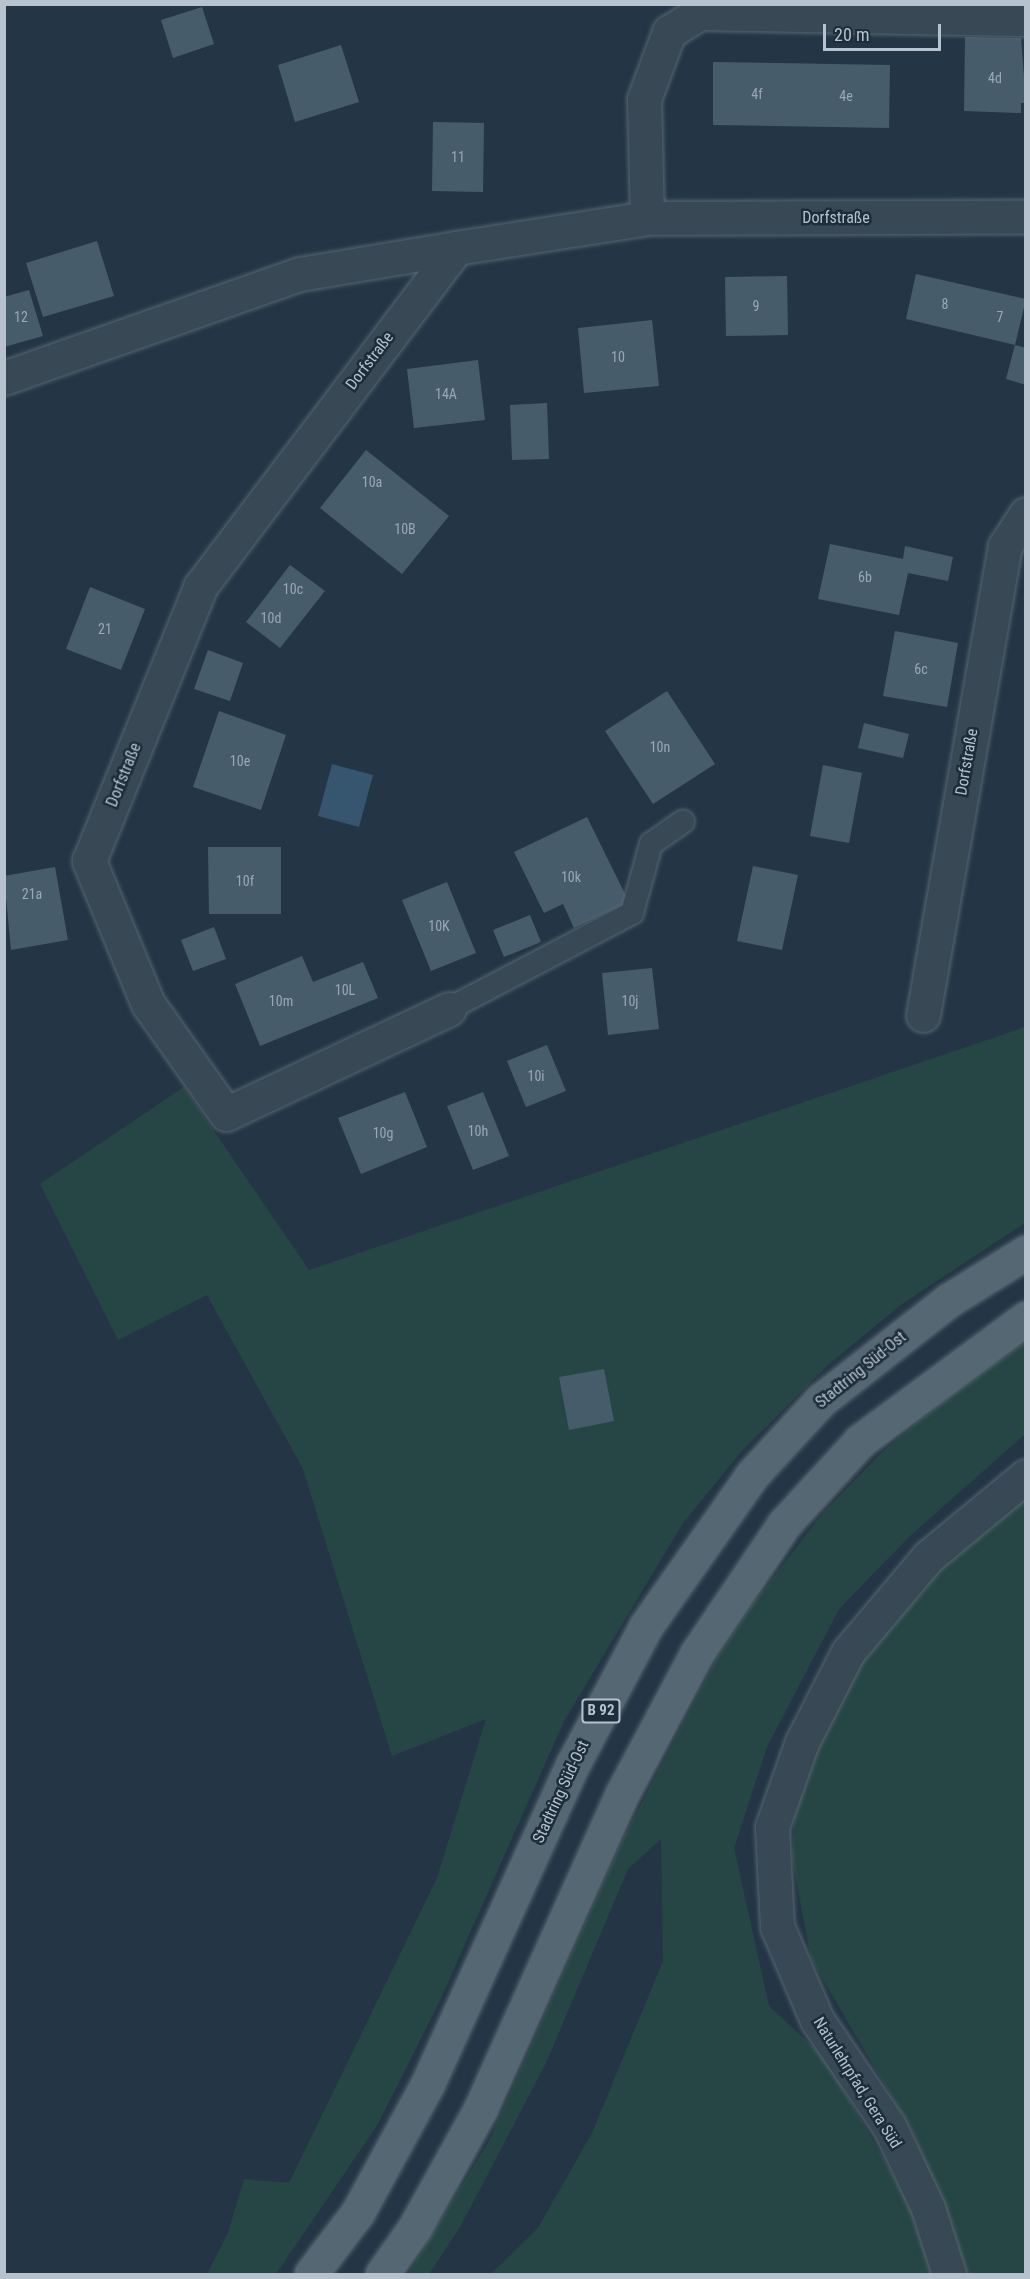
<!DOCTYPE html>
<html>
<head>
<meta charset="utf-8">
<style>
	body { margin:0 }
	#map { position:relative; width:1030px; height:2279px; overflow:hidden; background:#243645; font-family:"Roboto Condensed",sans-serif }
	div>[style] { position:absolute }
	.green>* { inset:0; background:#264645 }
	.water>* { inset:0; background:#36556e }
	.building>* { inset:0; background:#475c6b }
	.roads { filter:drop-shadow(0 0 2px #576571) drop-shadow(0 0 2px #576571) }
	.lane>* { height:22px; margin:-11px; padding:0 11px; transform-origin:11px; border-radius:11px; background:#384854 }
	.street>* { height:33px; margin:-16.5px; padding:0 16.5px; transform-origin:16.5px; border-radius:16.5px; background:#384854 }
	.primary>* { height:33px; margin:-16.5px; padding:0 16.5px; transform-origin:16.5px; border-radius:16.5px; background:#566774 }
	span { translate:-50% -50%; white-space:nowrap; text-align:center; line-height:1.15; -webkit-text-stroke:5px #1d2d39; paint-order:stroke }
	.number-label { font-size:14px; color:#9aa8b5 }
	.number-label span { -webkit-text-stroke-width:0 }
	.shield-label span { padding:2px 4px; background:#1d2d39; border:2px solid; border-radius:4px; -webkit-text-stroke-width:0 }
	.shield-label { font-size:15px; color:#b6c2ce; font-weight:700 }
	.street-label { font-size:16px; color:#b6c2ce }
	.frame { position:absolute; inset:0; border:6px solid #b6c2ce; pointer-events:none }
	.scale { position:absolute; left:823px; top:24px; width:118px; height:27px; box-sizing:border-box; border:3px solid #b6c2ce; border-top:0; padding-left:8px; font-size:18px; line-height:21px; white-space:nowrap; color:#b6c2ce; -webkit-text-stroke:4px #1d2d39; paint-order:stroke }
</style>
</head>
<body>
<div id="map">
	<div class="green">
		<div style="clip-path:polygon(1025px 1027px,1025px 1223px,902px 1304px,828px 1365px,741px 1452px,683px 1523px,564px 1721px,438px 2005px,378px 2124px,276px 2274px,207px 2274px,228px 2233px,244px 2179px,289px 2183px,437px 1878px,486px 1719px,392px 1756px,303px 1469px,207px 1295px,118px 1340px,40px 1184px,184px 1087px,309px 1270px)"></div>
		<div style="clip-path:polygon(1025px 1343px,1025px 1434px,910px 1536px,839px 1609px,767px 1747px,734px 1848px,769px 2006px,825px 2058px,915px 2213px,934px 2274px,491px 2274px,538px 2228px,592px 2133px,663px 1961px,661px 1839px,628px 1869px,546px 2063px,460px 2227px,429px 2274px,408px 2274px,489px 2141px,622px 1841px,715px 1662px,755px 1601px,823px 1513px,882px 1452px,963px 1385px)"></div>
		<div style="clip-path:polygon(1025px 1490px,1025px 2274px,961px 2274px,914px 2135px,811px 1959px,792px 1859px,796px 1786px,864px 1657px,910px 1594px)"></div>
	</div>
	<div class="water">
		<div style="clip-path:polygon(332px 764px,373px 775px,359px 827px,318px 816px)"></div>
	</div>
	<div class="building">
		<div style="clip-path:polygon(202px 7px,214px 44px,173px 58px,161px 20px)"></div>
		<div style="clip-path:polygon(965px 37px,1021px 38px,1026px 103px,1021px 103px,1021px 113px,964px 111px)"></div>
		<div style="clip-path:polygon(341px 45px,359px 102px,295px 122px,278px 65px)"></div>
		<div style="clip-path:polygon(713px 62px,890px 65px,889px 128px,713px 125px)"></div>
		<div style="clip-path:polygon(433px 122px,484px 123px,483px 192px,432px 191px)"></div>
		<div style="clip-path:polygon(97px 241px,114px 296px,43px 317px,26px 263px)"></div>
		<div style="clip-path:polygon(916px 274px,1026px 299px,1015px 345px,906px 319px)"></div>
		<div style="clip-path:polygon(787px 276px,788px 335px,726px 336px,725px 277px)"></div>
		<div style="clip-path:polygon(29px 290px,43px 336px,4px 347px,4px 297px)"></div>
		<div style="clip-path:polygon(652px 320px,659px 386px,584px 393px,578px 328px)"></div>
		<div style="clip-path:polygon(1015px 345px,1026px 348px,1026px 385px,1006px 379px)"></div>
		<div style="clip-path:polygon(478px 360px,485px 420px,414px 428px,407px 369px)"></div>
		<div style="clip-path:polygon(547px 403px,549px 459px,512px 460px,510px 405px)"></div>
		<div style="clip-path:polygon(366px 450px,449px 516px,402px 574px,320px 508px)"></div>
		<div style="clip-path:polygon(830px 544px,903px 559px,905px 546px,953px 557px,948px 581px,908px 573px,899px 615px,818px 599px)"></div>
		<div style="clip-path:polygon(290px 565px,325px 591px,280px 648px,246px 622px)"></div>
		<div style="clip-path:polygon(90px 587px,145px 609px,121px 670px,66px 649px)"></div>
		<div style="clip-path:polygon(895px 631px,958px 643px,947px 707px,883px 696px)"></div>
		<div style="clip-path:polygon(208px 650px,243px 663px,230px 701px,194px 689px)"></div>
		<div style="clip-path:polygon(667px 691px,715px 764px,653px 804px,605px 731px)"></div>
		<div style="clip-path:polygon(219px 711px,286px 735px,261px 810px,193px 787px)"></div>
		<div style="clip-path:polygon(864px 723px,909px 734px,903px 758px,858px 748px)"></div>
		<div style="clip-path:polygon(823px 765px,862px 773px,849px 843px,810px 836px)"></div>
		<div style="clip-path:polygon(587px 817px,629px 902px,574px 928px,563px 904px,544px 913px,514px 852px)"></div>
		<div style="clip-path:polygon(208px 847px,281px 847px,281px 914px,209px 914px)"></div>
		<div style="clip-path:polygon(753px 866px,798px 875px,782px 950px,737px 941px)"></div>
		<div style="clip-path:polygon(55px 867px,68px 940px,11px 950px,4px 876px)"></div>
		<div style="clip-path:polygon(447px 882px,476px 953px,431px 971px,402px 900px)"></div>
		<div style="clip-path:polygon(530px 915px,541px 942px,504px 957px,493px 930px)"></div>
		<div style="clip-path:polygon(214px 927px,226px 959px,193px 971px,181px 940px)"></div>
		<div style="clip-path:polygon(302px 956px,313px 982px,363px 962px,378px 998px,260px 1046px,235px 984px)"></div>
		<div style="clip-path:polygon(652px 968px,659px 1029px,608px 1035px,602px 973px)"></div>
		<div style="clip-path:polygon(547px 1045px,566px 1091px,526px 1107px,507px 1061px)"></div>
		<div style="clip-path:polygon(405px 1092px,427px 1147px,361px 1174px,338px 1118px)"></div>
		<div style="clip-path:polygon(483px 1092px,509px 1156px,473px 1170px,447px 1106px)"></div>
		<div style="clip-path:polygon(604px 1369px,614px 1421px,569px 1430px,559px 1377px)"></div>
	</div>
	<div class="roads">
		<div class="lane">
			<div style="left:449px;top:1009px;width:207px;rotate:-27.7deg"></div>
			<div style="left:632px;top:913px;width:72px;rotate:-74.6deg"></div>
			<div style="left:651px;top:844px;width:39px;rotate:-35deg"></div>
		</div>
		<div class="street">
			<div style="left:647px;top:218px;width:119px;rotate:-91.4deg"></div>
			<div style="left:644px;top:99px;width:72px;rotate:-69.5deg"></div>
			<div style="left:669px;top:32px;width:36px;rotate:-32deg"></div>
			<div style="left:700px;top:13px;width:326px;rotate:1.1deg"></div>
			<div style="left:4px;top:378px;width:314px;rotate:-19.4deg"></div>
			<div style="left:300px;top:274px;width:158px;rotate:-9.5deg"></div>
			<div style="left:456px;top:248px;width:193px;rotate:-8.9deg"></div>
			<div style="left:647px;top:218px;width:379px;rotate:-0.2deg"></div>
			<div style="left:449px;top:1009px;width:246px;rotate:154.8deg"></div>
			<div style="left:226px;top:1114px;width:135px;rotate:-125.3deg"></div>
			<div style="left:148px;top:1004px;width:155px;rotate:-112.4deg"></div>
			<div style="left:89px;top:861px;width:296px;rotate:-67.9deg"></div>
			<div style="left:200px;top:587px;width:425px;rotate:-52.9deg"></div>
			<div style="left:923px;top:1015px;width:476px;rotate:-80.1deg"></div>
			<div style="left:1005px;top:546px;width:38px;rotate:-57deg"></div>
			<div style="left:949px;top:2274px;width:69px;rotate:-107.7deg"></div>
			<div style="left:928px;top:2208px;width:91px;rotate:-115.4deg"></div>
			<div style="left:889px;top:2126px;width:128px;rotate:-124.2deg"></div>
			<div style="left:817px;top:2020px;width:102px;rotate:-113.1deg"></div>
			<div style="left:777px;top:1926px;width:99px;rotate:-92.9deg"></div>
			<div style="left:772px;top:1827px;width:90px;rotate:-70.6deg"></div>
			<div style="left:802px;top:1742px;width:101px;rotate:-62.9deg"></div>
			<div style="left:848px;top:1652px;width:124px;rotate:-49.9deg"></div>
			<div style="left:928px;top:1557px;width:127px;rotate:-39.6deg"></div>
		</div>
		<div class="primary">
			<div style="left:311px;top:2274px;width:78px;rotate:-52.8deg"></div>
			<div style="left:358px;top:2212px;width:147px;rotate:-61.5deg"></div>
			<div style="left:428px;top:2083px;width:350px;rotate:-65.6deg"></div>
			<div style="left:573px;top:1764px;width:156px;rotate:-62.1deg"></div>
			<div style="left:646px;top:1626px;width:184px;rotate:-54.9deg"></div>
			<div style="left:752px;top:1475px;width:102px;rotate:-47.4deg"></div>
			<div style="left:821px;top:1400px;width:162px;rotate:-38deg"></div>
			<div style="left:949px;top:1300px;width:91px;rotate:-31.9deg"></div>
			<div style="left:382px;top:2274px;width:55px;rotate:-54.6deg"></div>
			<div style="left:414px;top:2229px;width:136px;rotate:-61deg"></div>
			<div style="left:480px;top:2110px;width:346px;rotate:-65.8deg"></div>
			<div style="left:622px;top:1794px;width:160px;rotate:-62deg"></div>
			<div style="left:697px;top:1653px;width:156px;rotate:-56deg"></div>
			<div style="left:784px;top:1524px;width:113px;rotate:-47.5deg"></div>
			<div style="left:860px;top:1441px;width:207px;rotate:-36.5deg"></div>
		</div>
	</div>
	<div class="number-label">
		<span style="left:995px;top:78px">4d</span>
		<span style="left:757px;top:94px">4f</span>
		<span style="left:846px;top:96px">4e</span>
		<span style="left:458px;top:157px">11</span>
		<span style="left:945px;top:304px">8</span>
		<span style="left:756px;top:306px">9</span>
		<span style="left:21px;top:317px">12</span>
		<span style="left:1000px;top:317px">7</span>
		<span style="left:618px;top:357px">10</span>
		<span style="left:446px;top:394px">14A</span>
		<span style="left:372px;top:482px">10a</span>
		<span style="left:405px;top:529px">10B</span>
		<span style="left:865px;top:577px">6b</span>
		<span style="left:293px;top:589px">10c</span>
		<span style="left:271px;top:618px">10d</span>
		<span style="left:105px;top:629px">21</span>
		<span style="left:921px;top:669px">6c</span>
		<span style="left:660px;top:747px">10n</span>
		<span style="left:240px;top:761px">10e</span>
		<span style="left:571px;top:877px">10k</span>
		<span style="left:245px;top:881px">10f</span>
		<span style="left:32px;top:894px">21a</span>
		<span style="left:439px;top:926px">10K</span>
		<span style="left:345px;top:990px">10L</span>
		<span style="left:281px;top:1001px">10m</span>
		<span style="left:630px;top:1001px">10j</span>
		<span style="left:536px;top:1076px">10i</span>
		<span style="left:478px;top:1131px">10h</span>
		<span style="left:383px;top:1133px">10g</span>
	</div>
	<div class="shield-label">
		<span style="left:601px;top:1711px">B 92</span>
	</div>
	<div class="street-label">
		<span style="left:836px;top:218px">Dorfstraße</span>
		<span style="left:370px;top:361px;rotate:-53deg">Dorfstraße</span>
		<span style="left:967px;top:762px;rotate:-80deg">Dorfstraße</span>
		<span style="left:124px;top:775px;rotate:-68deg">Dorfstraße</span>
		<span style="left:861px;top:1370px;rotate:-39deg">Stadtring Süd-Ost</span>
		<span style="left:561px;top:1792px;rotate:-65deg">Stadtring Süd-Ost</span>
		<span style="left:857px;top:2083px;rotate:58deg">Naturlehrpfad, Gera Süd</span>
	</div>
	<div class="frame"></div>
	<div class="scale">20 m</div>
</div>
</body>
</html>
